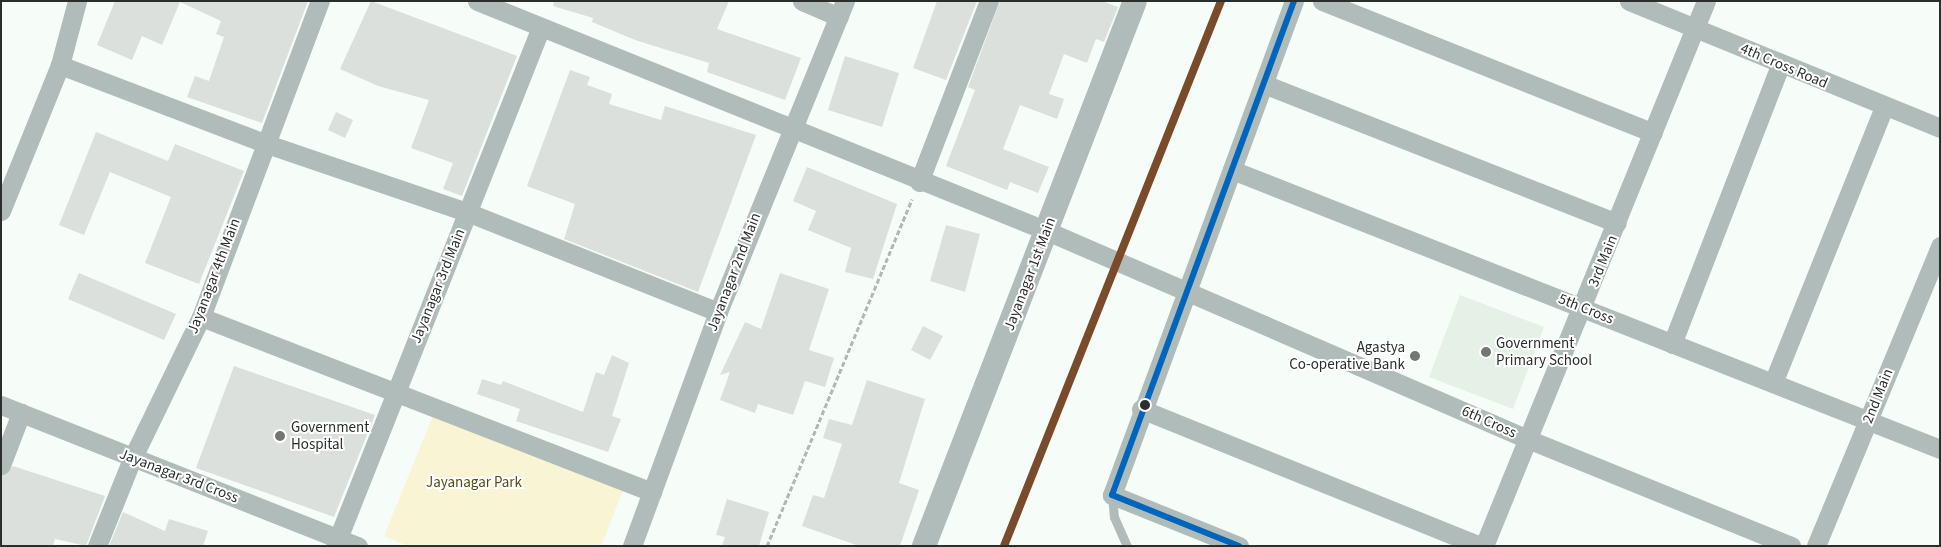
<!DOCTYPE html>
<html>
<head>
<meta charset="utf-8">
<style>
	body { margin:0 }
	#map { position:relative; width:1941px; height:547px; overflow:hidden; background:#f6fcf7; font-family:"Source Sans 3",sans-serif }
	div>[style] { position:absolute }
	.built>* { inset:0; background:#e5f0e7 }
	.green>* { inset:0; background:#f8f4d4 }
	.building>* { inset:0; background:#dce0dc }
	.path>* { height:3px; margin-top:-1.5px; transform-origin:0; background:repeating-linear-gradient(90deg,#b0b9b6 0 5px,transparent 0 7.5px) }
	.service>* { height:9px; margin:-4.5px; padding:0 4.5px; transform-origin:4.5px; border-radius:4.5px; background:#b0bcb9 }
	.minor>* { height:19px; margin:-9.5px; padding:0 9.5px; transform-origin:9.5px; border-radius:9.5px; background:#b0bcb9 }
	.tertiary>* { height:24px; margin:-12px; padding:0 12px; transform-origin:12px; border-radius:12px; background:#b0bcb9 }
	.bus-1>* { height:6px; margin:-3px; padding:0 3px; transform-origin:3px; border-radius:3px; background:#0065bd }
	.rail-1>* { height:8px; margin:-4px; padding:0 4px; transform-origin:4px; border-radius:4px; background:#7a4b2a }
	.dots>* { width:14px; height:14px; translate:-50% -50%; box-sizing:border-box; border:2px solid #fff; border-radius:50% }
	span { translate:-50% -50%; white-space:nowrap; text-align:center; line-height:1.15; -webkit-text-stroke:4px #fff; paint-order:stroke }
	.street-label { font-size:15px; color:#2b2f2c }
	.poi-label { font-size:15px; color:#2b2f2c }
	.left { translate:0 -50%; text-align:left }
	.right { translate:-100% -50%; text-align:right }
	.park-label { font-size:15px; color:#574c10 }
	.frame { position:absolute; inset:0; border:2px solid #2b2f2c; pointer-events:none }
</style>
</head>
<body>
<div id="map">
	<div class="built">
		<div style="clip-path:polygon(1460px 295px,1544px 327px,1513px 409px,1429px 377px)"></div>
	</div>
	<div class="green">
		<div style="clip-path:polygon(439px 401px,629px 475px,601px 546px,408px 546px,384px 536px)"></div>
	</div>
	<div class="building">
		<div style="clip-path:polygon(115px 1px,308px 1px,262px 123px,187px 97px,195px 76px,209px 81px,224px 37px,216px 34px,221px 21px,180px 2px,162px 45px,142px 36px,132px 60px,97px 45px)"></div>
		<div style="clip-path:polygon(371px 1px,517px 56px,462px 196px,443px 189px,453px 163px,411px 148px,429px 100px,378px 86px,340px 69px)"></div>
		<div style="clip-path:polygon(554px 1px,729px 1px,717px 29px,801px 58px,785px 100px,707px 72px,709px 63px,635px 40px,592px 22px,593px 18px,553px 6px)"></div>
		<div style="clip-path:polygon(937px 1px,977px 1px,946px 80px,913px 68px)"></div>
		<div style="clip-path:polygon(1000px 1px,1102px 1px,1118px 7px,1104px 42px,1096px 39px,1087px 63px,1064px 54px,1049px 94px,1064px 99px,1057px 119px,1020px 105px,1003px 149px,1049px 167px,1038px 193px,1010px 182px,1007px 190px,946px 166px,975px 90px,968px 87px)"></div>
		<div style="clip-path:polygon(845px 56px,899px 73px,882px 127px,828px 110px)"></div>
		<div style="clip-path:polygon(570px 70px,590px 77px,587px 85px,612px 94px,609px 104px,661px 120px,665px 106px,756px 135px,698px 292px,564px 239px,575px 204px,527px 186px)"></div>
		<div style="clip-path:polygon(336px 112px,353px 120px,345px 138px,328px 130px)"></div>
		<div style="clip-path:polygon(96px 132px,168px 161px,175px 144px,244px 171px,199px 284px,145px 263px,171px 197px,110px 172px,84px 235px,59px 225px)"></div>
		<div style="clip-path:polygon(807px 167px,897px 204px,873px 279px,845px 272px,851px 248px,808px 230px,816px 211px,793px 201px)"></div>
		<div style="clip-path:polygon(946px 225px,980px 234px,965px 292px,930px 281px)"></div>
		<div style="clip-path:polygon(79px 273px,176px 314px,164px 340px,68px 299px)"></div>
		<div style="clip-path:polygon(780px 273px,829px 289px,809px 350px,834px 358px,825px 387px,805px 381px,793px 415px,758px 404px,755px 413px,720px 400px,730px 372px,720px 375px,745px 322px,761px 329px)"></div>
		<div style="clip-path:polygon(923px 326px,943px 336px,930px 360px,911px 350px)"></div>
		<div style="clip-path:polygon(612px 355px,629px 363px,612px 416px,621px 419px,608px 452px,516px 421px,520px 409px,477px 394px,482px 379px,501px 385px,503px 381px,583px 412px,596px 372px,604px 375px)"></div>
		<div style="clip-path:polygon(234px 366px,375px 415px,334px 517px,196px 468px)"></div>
		<div style="clip-path:polygon(867px 380px,925px 399px,899px 483px,919px 490px,900px 546px,859px 546px,802px 526px,813px 495px,824px 498px,842px 444px,823px 438px,829px 419px,852px 425px)"></div>
		<div style="clip-path:polygon(13px 466px,105px 496px,86px 546px,55px 539px,53px 546px,1px 546px,1px 476px)"></div>
		<div style="clip-path:polygon(727px 499px,769px 512px,759px 546px,722px 546px,725px 537px,716px 535px)"></div>
		<div style="clip-path:polygon(123px 512px,165px 531px,169px 519px,208px 531px,203px 546px,109px 546px)"></div>
	</div>
	<div class="path">
		<div style="left:767px;top:546px;width:376px;rotate:-67.3deg"></div>
	</div>
	<div class="service">
		<div style="left:1112px;top:495px;width:22px;rotate:85deg"></div>
		<div style="left:1114px;top:517px;width:32px;rotate:66deg"></div>
	</div>
	<div class="minor">
		<div style="left:477px;top:1px;width:615px;rotate:21.97deg"></div>
		<div style="left:1047px;top:231px;width:526px;rotate:23.4deg"></div>
		<div style="left:1530px;top:440px;width:282px;rotate:22.1deg"></div>
		<div style="left:802px;top:1px;width:40px;rotate:23.4deg"></div>
		<div style="left:1322px;top:1px;width:356px;rotate:21.7deg"></div>
		<div style="left:1629px;top:1px;width:336px;rotate:22.2deg"></div>
		<div style="left:60px;top:65px;width:218px;rotate:20.9deg"></div>
		<div style="left:264px;top:143px;width:214px;rotate:18.8deg"></div>
		<div style="left:467px;top:212px;width:270px;rotate:21.7deg"></div>
		<div style="left:1264px;top:84px;width:379px;rotate:21.5deg"></div>
		<div style="left:1232px;top:170px;width:761px;rotate:21.51deg"></div>
		<div style="left:919px;top:182px;width:194px;rotate:-68.9deg"></div>
		<div style="left:1px;top:211px;width:157px;rotate:-68deg"></div>
		<div style="left:60px;top:65px;width:66px;rotate:-75.1deg"></div>
		<div style="left:201px;top:317px;width:484px;rotate:21.2deg"></div>
		<div style="left:1672px;top:344px;width:299px;rotate:-68.8deg"></div>
		<div style="left:1773px;top:383px;width:297px;rotate:-68.1deg"></div>
		<div style="left:1px;top:405px;width:384px;rotate:21.6deg"></div>
		<div style="left:1141px;top:409px;width:366px;rotate:22deg"></div>
		<div style="left:1px;top:465px;width:56px;rotate:-69deg"></div>
		<div style="left:97px;top:546px;width:94px;rotate:-68.1deg"></div>
		<div style="left:132px;top:459px;width:158px;rotate:-64.1deg"></div>
		<div style="left:201px;top:317px;width:338px;rotate:-69.4deg"></div>
		<div style="left:335px;top:546px;width:558px;rotate:-68.35deg"></div>
		<div style="left:632px;top:546px;width:249px;rotate:-69.8deg"></div>
		<div style="left:718px;top:312px;width:336px;rotate:-67.8deg"></div>
		<div style="left:1239px;top:546px;width:137px;rotate:-158.1deg"></div>
		<div style="left:1112px;top:495px;width:526px;rotate:-69.78deg"></div>
		<div style="left:1484px;top:546px;width:588px;rotate:-67.84deg"></div>
		<div style="left:1816px;top:546px;width:325px;rotate:-67.5deg"></div>
	</div>
	<div class="tertiary">
		<div style="left:924px;top:546px;width:584px;rotate:-68.84deg"></div>
	</div>
	<div class="bus-1">
		<div style="left:1239px;top:546px;width:137px;rotate:-158.1deg"></div>
		<div style="left:1112px;top:495px;width:526px;rotate:-69.78deg"></div>
	</div>
	<div class="rail-1">
		<div style="left:1004px;top:546px;width:587px;rotate:-68.29deg"></div>
	</div>
	<div class="dots">
		<div style="left:1486px;top:352px;background:#727773"></div>
		<div style="left:1415px;top:356px;background:#727773"></div>
		<div style="left:1145px;top:405px;background:#2b2f2c"></div>
		<div style="left:280px;top:436px;background:#727773"></div>
	</div>
	<div class="street-label">
		<span style="left:1784px;top:66px;rotate:23deg">4th Cross Road</span>
		<span style="left:1603px;top:261px;rotate:-68deg">3rd Main</span>
		<span style="left:734px;top:272px;rotate:-69deg">Jayanagar 2nd Main</span>
		<span style="left:1030px;top:274px;rotate:-69deg">Jayanagar 1st Main</span>
		<span style="left:214px;top:276px;rotate:-69deg">Jayanagar 4th Main</span>
		<span style="left:438px;top:286px;rotate:-68deg">Jayanagar 3rd Main</span>
		<span style="left:1586px;top:309px;rotate:22deg">5th Cross</span>
		<span style="left:1878px;top:396px;rotate:-68deg">2nd Main</span>
		<span style="left:1489px;top:422px;rotate:24deg">6th Cross</span>
		<span style="left:179px;top:476px;rotate:21deg">Jayanagar 3rd Cross</span>
	</div>
	<div class="poi-label">
		<span class="left" style="left:1496px;top:352px">Government<br>Primary School</span>
		<span class="right" style="left:1405px;top:356px">Agastya<br>Co-operative Bank</span>
		<span class="left" style="left:291px;top:436px">Government<br>Hospital</span>
	</div>
	<div class="park-label">
		<span style="left:474px;top:483px">Jayanagar Park</span>
	</div>
	<div class="frame"></div>
</div>
</body>
</html>
